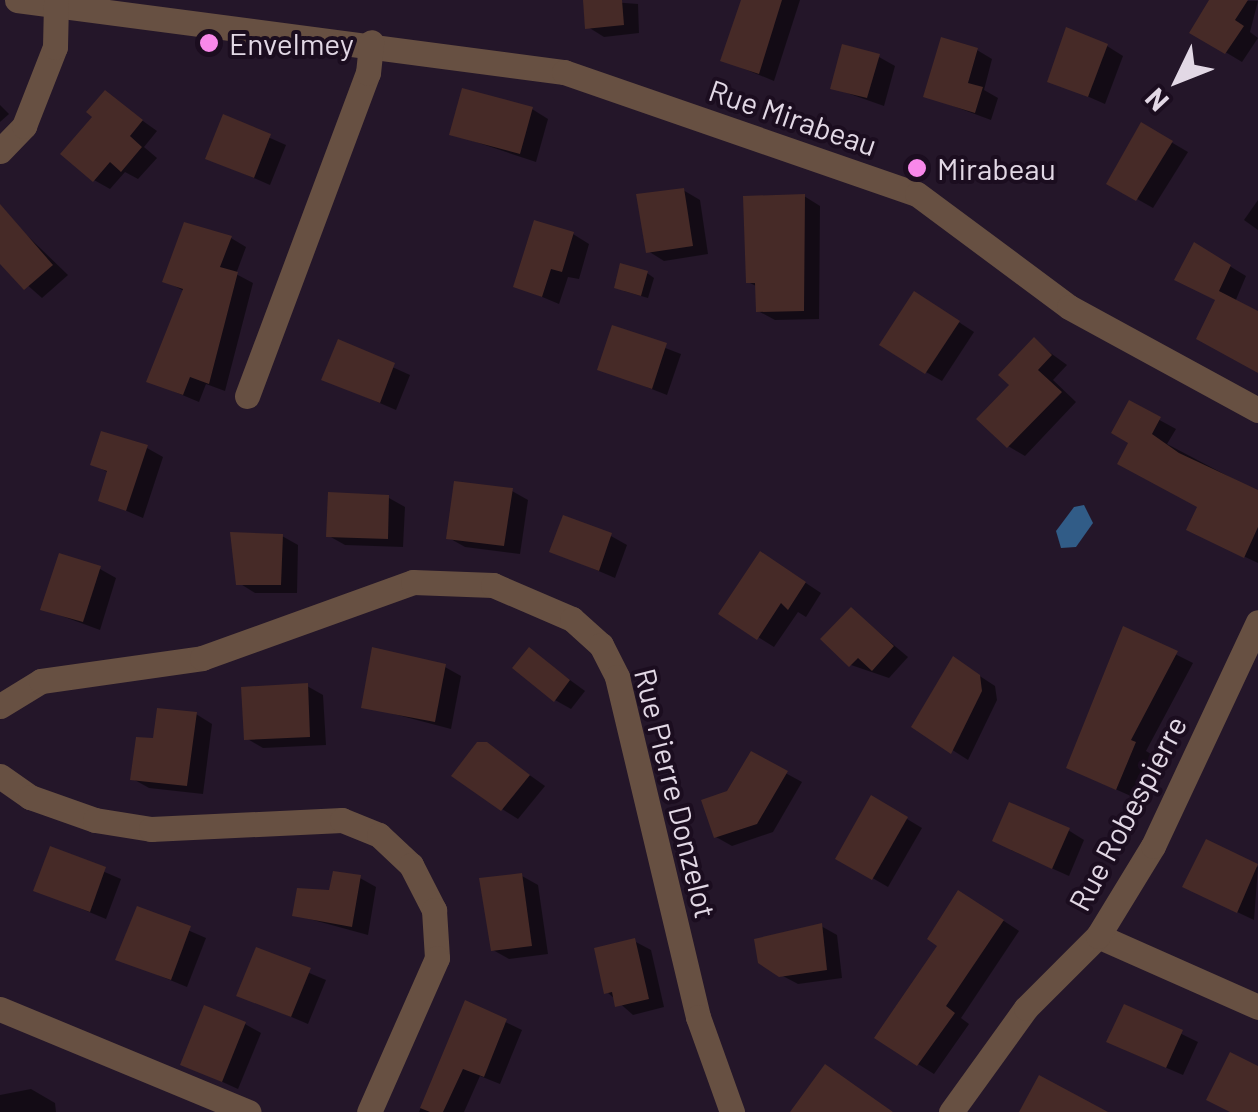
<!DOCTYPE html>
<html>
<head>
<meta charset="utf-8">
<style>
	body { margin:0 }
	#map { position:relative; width:1258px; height:1112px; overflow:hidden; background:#241629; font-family:Barlow,sans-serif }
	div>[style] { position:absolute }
	.water>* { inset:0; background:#315c87 }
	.shadow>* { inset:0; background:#0007 }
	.building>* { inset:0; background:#462a27 }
	.minor>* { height:25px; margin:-12.5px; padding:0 12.5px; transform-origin:12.5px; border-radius:12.5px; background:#675042 }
	.dots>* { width:28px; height:28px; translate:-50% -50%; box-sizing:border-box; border:5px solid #1b0d1f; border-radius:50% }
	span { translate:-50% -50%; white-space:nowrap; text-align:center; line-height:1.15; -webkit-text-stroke:8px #1b0d1f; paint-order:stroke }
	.poi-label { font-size:30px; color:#e2d8e5 }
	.left { translate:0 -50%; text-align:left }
	.street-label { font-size:30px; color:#e2d8e5 }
	.north { position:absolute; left:1128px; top:30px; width:100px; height:100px; -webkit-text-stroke:8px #1b0d1f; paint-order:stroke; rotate:227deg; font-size:28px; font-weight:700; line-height:40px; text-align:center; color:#e2d8e5 }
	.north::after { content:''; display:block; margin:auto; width:35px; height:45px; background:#e2d8e5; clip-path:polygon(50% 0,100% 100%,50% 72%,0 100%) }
</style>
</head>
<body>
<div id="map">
	<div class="water">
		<div style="clip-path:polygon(1084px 505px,1093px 523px,1076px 547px,1061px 548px,1056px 531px,1074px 507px)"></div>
	</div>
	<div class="shadow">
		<div style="clip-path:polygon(586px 0,638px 4px,639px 33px,604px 37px,588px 27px)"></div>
		<div style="clip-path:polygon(746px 0,800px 0,774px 81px,723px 60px)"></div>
		<div style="clip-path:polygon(1212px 0,1258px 1px,1250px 32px,1258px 38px,1242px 62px,1192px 32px)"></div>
		<div style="clip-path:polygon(1107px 46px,1123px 56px,1105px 104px,1050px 80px)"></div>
		<div style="clip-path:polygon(977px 50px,992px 59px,984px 90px,998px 98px,991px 120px,926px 96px)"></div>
		<div style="clip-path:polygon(879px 57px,895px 66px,884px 106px,833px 88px)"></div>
		<div style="clip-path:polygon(105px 94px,157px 131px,144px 147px,157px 158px,138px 179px,125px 172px,110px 189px,94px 180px,96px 117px)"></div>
		<div style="clip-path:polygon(0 105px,9px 114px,0 122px)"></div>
		<div style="clip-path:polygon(532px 109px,548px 119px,536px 162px,452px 134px)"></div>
		<div style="clip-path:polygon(224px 118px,286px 145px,270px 185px,208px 158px)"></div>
		<div style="clip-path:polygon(1142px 125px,1188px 152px,1153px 208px,1109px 183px)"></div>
		<div style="clip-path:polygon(683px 190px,700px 200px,708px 254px,664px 261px,648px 251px)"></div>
		<div style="clip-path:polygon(804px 196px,820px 206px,819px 319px,775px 320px,758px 311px,758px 287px,748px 282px)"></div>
		<div style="clip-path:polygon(1258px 200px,1258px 230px,1244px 220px)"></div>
		<div style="clip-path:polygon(10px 219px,68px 275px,42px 298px,0 261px,0 227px)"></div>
		<div style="clip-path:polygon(573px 234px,589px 244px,579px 279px,568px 277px,559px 304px,516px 286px)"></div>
		<div style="clip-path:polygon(231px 238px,246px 247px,236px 274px,253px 283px,225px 391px,206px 384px,199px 402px,149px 381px,184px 291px,165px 281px)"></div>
		<div style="clip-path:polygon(1195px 245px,1246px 276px,1235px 302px,1258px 313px,1258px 373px)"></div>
		<div style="clip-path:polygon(647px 273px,654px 278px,648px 298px,624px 291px)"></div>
		<div style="clip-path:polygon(931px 304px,974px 332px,942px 381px,926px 372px)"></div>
		<div style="clip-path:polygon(613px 328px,681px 354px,667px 395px,600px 369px)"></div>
		<div style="clip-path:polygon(1034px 341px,1067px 365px,1053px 380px,1076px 402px,1025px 456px,1008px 446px,1013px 385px)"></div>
		<div style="clip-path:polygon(339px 343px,410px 375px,396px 410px,324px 379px)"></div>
		<div style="clip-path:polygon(1130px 404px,1176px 429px,1167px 444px,1258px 492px,1258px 563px,1205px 538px,1200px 507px,1132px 442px)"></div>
		<div style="clip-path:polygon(147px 448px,163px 457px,143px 518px,101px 500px,109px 473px,93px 464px)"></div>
		<div style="clip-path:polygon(512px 491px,528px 500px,520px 554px,465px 547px,449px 538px)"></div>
		<div style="clip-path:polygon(389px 498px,405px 507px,403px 547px,345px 545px,329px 536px)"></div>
		<div style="clip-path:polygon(282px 536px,298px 545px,297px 593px,255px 593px,239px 583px)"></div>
		<div style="clip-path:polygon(611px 536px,627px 545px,615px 578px,552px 551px)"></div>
		<div style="clip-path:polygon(777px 564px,821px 593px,806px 617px,798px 612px,774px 647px,721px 614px)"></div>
		<div style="clip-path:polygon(100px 569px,116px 578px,100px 630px,43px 609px)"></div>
		<div style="clip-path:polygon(852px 610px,908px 657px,889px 678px,851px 665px)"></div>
		<div style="clip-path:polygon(1125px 629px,1193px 663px,1146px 751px,1151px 754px,1133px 797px,1086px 776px)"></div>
		<div style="clip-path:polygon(529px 650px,585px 691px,571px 709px,555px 700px)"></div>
		<div style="clip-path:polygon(445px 667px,461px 676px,451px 729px,364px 706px)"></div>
		<div style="clip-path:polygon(969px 669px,995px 686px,997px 700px,968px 760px,915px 726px)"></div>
		<div style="clip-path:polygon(307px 686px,323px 695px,326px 745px,263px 748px,246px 738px)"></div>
		<div style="clip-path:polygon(196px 714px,212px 724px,203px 794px,149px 788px,133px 779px,156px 741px)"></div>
		<div style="clip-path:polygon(487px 745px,545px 786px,518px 819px,502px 809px)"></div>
		<div style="clip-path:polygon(752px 755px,802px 782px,773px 832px,732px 846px,716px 837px,729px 793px)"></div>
		<div style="clip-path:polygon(872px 798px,922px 828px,888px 887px,838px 858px)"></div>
		<div style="clip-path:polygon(1068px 830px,1084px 840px,1069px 876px,1011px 850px)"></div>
		<div style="clip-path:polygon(1207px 842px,1258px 867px,1254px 920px,1201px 895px)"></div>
		<div style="clip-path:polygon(51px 849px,121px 879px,106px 919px,36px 890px)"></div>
		<div style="clip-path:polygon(522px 876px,538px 885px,548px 954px,509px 959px,493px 950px)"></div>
		<div style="clip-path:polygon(360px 878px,376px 887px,368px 935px,295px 915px)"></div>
		<div style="clip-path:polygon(975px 902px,1019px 931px,961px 1018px,969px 1024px,934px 1074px,918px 1064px)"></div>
		<div style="clip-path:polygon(139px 909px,206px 938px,187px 987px,119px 959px)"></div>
		<div style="clip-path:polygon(821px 926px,837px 935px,842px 978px,798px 984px,781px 975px)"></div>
		<div style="clip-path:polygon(634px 941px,651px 950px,664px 1007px,633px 1015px,607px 992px)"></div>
		<div style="clip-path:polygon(257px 951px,326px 980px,308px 1024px,239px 995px)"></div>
		<div style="clip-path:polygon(466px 1003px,522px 1030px,500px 1084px,480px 1076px,464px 1112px,419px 1112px)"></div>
		<div style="clip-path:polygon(1126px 1007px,1198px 1042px,1183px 1075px,1125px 1050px)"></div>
		<div style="clip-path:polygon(245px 1024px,261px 1033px,238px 1089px,183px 1064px)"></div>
		<div style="clip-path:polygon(31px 1089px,55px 1103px,56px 1112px,0 1112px,0 1095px)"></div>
	</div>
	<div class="building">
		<div style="clip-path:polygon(583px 0,622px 0,624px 25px,585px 29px)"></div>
		<div style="clip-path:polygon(741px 0,782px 0,759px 74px,720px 61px)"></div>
		<div style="clip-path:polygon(1209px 0,1248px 0,1235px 20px,1244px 26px,1225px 54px,1189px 33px)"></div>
		<div style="clip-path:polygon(1066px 27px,1108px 44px,1088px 97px,1047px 82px)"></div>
		<div style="clip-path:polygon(941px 37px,978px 48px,968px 83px,983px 87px,975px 113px,923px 97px)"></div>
		<div style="clip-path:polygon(842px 44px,880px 54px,867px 98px,830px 89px)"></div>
		<div style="clip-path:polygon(462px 88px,533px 107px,520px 154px,449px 135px)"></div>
		<div style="clip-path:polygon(105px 90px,143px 120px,130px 136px,142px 147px,121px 172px,110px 162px,93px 182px,60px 154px,92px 117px,86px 112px)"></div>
		<div style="clip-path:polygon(223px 114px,271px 134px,254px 178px,205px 159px)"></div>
		<div style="clip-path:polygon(1141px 122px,1173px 141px,1136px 201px,1106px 184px)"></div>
		<div style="clip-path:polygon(684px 188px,693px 246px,646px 253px,636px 194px)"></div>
		<div style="clip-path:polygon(805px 194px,804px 311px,756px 312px,755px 283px,746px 283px,743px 196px)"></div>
		<div style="clip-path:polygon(0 204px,53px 265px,24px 290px,0 264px)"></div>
		<div style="clip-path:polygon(534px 220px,574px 232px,562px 272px,551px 269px,542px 297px,513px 287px)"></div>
		<div style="clip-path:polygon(184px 222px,232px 236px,220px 267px,238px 272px,209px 384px,190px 377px,183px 395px,146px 382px,183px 289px,162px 282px)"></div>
		<div style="clip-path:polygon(1194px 242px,1231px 265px,1219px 291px,1258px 311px,1258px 373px,1196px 339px,1215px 300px,1174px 280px)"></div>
		<div style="clip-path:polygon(620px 263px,648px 271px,641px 296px,614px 288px)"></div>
		<div style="clip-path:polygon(914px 291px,960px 321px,925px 374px,879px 345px)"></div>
		<div style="clip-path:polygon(612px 325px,667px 343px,652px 389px,597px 370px)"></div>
		<div style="clip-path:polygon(1034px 337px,1052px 355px,1038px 370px,1062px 392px,1007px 448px,976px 419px,1009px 385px,998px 375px)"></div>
		<div style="clip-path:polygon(338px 339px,395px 363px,380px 403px,321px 380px)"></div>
		<div style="clip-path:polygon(1129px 400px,1161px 417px,1152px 434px,1179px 453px,1258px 490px,1258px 527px,1244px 558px,1186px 530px,1197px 507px,1117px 464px,1128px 443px,1111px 433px)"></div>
		<div style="clip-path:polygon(101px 431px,148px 445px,126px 511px,98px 501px,107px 471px,90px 465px)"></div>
		<div style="clip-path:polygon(454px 481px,513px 488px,504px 546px,446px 539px)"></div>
		<div style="clip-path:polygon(328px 492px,389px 495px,388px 539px,326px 537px)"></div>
		<div style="clip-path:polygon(563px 515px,612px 533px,599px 571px,549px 552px)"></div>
		<div style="clip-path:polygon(230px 532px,283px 534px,281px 585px,236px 585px)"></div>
		<div style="clip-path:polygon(760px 551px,806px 582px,788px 610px,781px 603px,757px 640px,718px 614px)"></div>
		<div style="clip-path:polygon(59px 553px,101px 566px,83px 622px,40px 610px)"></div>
		<div style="clip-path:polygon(851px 607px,894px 646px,872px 671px,858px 658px,849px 667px,820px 639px)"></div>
		<div style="clip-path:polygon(1123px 626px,1178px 651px,1131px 740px,1136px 742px,1116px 790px,1066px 768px)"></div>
		<div style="clip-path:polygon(372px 647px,446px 664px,435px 722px,361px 708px)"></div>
		<div style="clip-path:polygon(529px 647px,570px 680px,554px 702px,512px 668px)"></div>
		<div style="clip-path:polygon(953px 656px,980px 675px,982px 691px,951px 754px,911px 727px)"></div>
		<div style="clip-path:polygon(308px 683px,310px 737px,244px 740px,241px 687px)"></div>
		<div style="clip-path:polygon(157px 708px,197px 712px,187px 786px,130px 780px,136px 737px,153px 738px)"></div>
		<div style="clip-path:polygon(477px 742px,487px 742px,530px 775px,501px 811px,451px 776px)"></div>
		<div style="clip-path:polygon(751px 751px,788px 771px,757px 824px,714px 838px,701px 800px,727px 791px)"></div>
		<div style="clip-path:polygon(871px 795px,908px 817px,872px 880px,835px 859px)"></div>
		<div style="clip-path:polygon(1009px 802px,1070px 828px,1052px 869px,992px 841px)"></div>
		<div style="clip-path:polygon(1206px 839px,1258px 864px,1237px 913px,1182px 887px)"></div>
		<div style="clip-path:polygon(50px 846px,106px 867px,90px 912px,33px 891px)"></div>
		<div style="clip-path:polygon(333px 871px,361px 875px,352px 927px,292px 916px,297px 888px,329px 890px)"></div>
		<div style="clip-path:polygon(522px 873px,532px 946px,491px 951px,479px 878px)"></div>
		<div style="clip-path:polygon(958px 890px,1004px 920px,946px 1006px,955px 1013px,917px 1066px,874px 1038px,937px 946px,927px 939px)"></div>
		<div style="clip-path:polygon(137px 906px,191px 926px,171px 980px,115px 960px)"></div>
		<div style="clip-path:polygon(822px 923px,827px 970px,779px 977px,758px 963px,754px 939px)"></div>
		<div style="clip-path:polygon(635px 938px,649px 999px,615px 1007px,612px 992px,604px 994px,594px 948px)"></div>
		<div style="clip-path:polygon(256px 947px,311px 968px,291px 1017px,236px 996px)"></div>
		<div style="clip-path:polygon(465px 1000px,507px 1019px,484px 1077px,463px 1069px,443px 1112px,430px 1112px,420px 1108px)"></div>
		<div style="clip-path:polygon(1124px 1004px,1183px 1030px,1166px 1068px,1106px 1042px)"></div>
		<div style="clip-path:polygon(204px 1005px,246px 1022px,222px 1082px,180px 1065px)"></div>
		<div style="clip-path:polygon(1230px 1052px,1258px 1066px,1258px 1112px,1230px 1112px,1206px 1100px)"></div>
		<div style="clip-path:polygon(825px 1064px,856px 1086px,893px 1112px,790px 1112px)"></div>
		<div style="clip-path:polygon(1039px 1075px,1108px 1112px,1019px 1112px)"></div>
	</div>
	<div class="minor">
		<div style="left:17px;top:0;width:552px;rotate:7.5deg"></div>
		<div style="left:564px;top:72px;width:373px;rotate:19.1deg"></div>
		<div style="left:917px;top:194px;width:189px;rotate:36.6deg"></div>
		<div style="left:1069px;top:307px;width:215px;rotate:28.6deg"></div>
		<div style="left:0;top:151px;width:35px;rotate:-46deg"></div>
		<div style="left:24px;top:126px;width:85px;rotate:-68.6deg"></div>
		<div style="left:55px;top:47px;width:43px;rotate:-88.7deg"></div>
		<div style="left:247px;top:396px;width:345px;rotate:-69.5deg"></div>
		<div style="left:368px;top:73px;width:31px;rotate:-84deg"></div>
		<div style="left:0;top:706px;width:48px;rotate:-31.4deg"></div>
		<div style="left:41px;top:681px;width:163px;rotate:-8.1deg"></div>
		<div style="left:202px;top:658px;width:224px;rotate:-19.8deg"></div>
		<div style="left:413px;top:582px;width:80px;rotate:2.1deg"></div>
		<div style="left:493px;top:585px;width:86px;rotate:23.3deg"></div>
		<div style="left:572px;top:619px;width:39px;rotate:42deg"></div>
		<div style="left:601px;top:645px;width:36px;rotate:63deg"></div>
		<div style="left:617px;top:677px;width:350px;rotate:76.6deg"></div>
		<div style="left:698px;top:1017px;width:101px;rotate:70.3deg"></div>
		<div style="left:0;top:776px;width:37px;rotate:35deg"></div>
		<div style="left:30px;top:797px;width:69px;rotate:19.5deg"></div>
		<div style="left:95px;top:820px;width:57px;rotate:9.1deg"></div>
		<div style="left:151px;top:829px;width:191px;rotate:-2.7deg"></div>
		<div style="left:342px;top:820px;width:40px;rotate:22deg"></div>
		<div style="left:379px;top:835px;width:44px;rotate:43.2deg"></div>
		<div style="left:411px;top:865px;width:51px;rotate:62.9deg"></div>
		<div style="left:434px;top:910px;width:48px;rotate:86.4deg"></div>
		<div style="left:437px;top:958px;width:168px;rotate:113.8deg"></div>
		<div style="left:1098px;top:936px;width:175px;rotate:23.9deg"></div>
		<div style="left:0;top:1009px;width:269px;rotate:22.5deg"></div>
		<div style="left:951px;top:1112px;width:128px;rotate:-54.2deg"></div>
		<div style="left:1026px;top:1008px;width:102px;rotate:-45deg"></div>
		<div style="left:1098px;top:936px;width:105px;rotate:-58.6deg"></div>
		<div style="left:1153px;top:846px;width:247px;rotate:-64.9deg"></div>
	</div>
	<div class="dots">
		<div style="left:209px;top:43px;background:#f888ea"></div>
		<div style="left:917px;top:168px;background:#f888ea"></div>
	</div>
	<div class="poi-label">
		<span class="left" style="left:229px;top:43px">Envelmey</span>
		<span class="left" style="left:937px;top:168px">Mirabeau</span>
	</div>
	<div class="street-label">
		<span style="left:793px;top:117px;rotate:19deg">Rue Mirabeau</span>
		<span style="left:676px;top:793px;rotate:76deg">Rue Pierre Donzelot</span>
		<span style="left:1127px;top:813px;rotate:-62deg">Rue Robespierre</span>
	</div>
	<div class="north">N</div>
</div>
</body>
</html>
